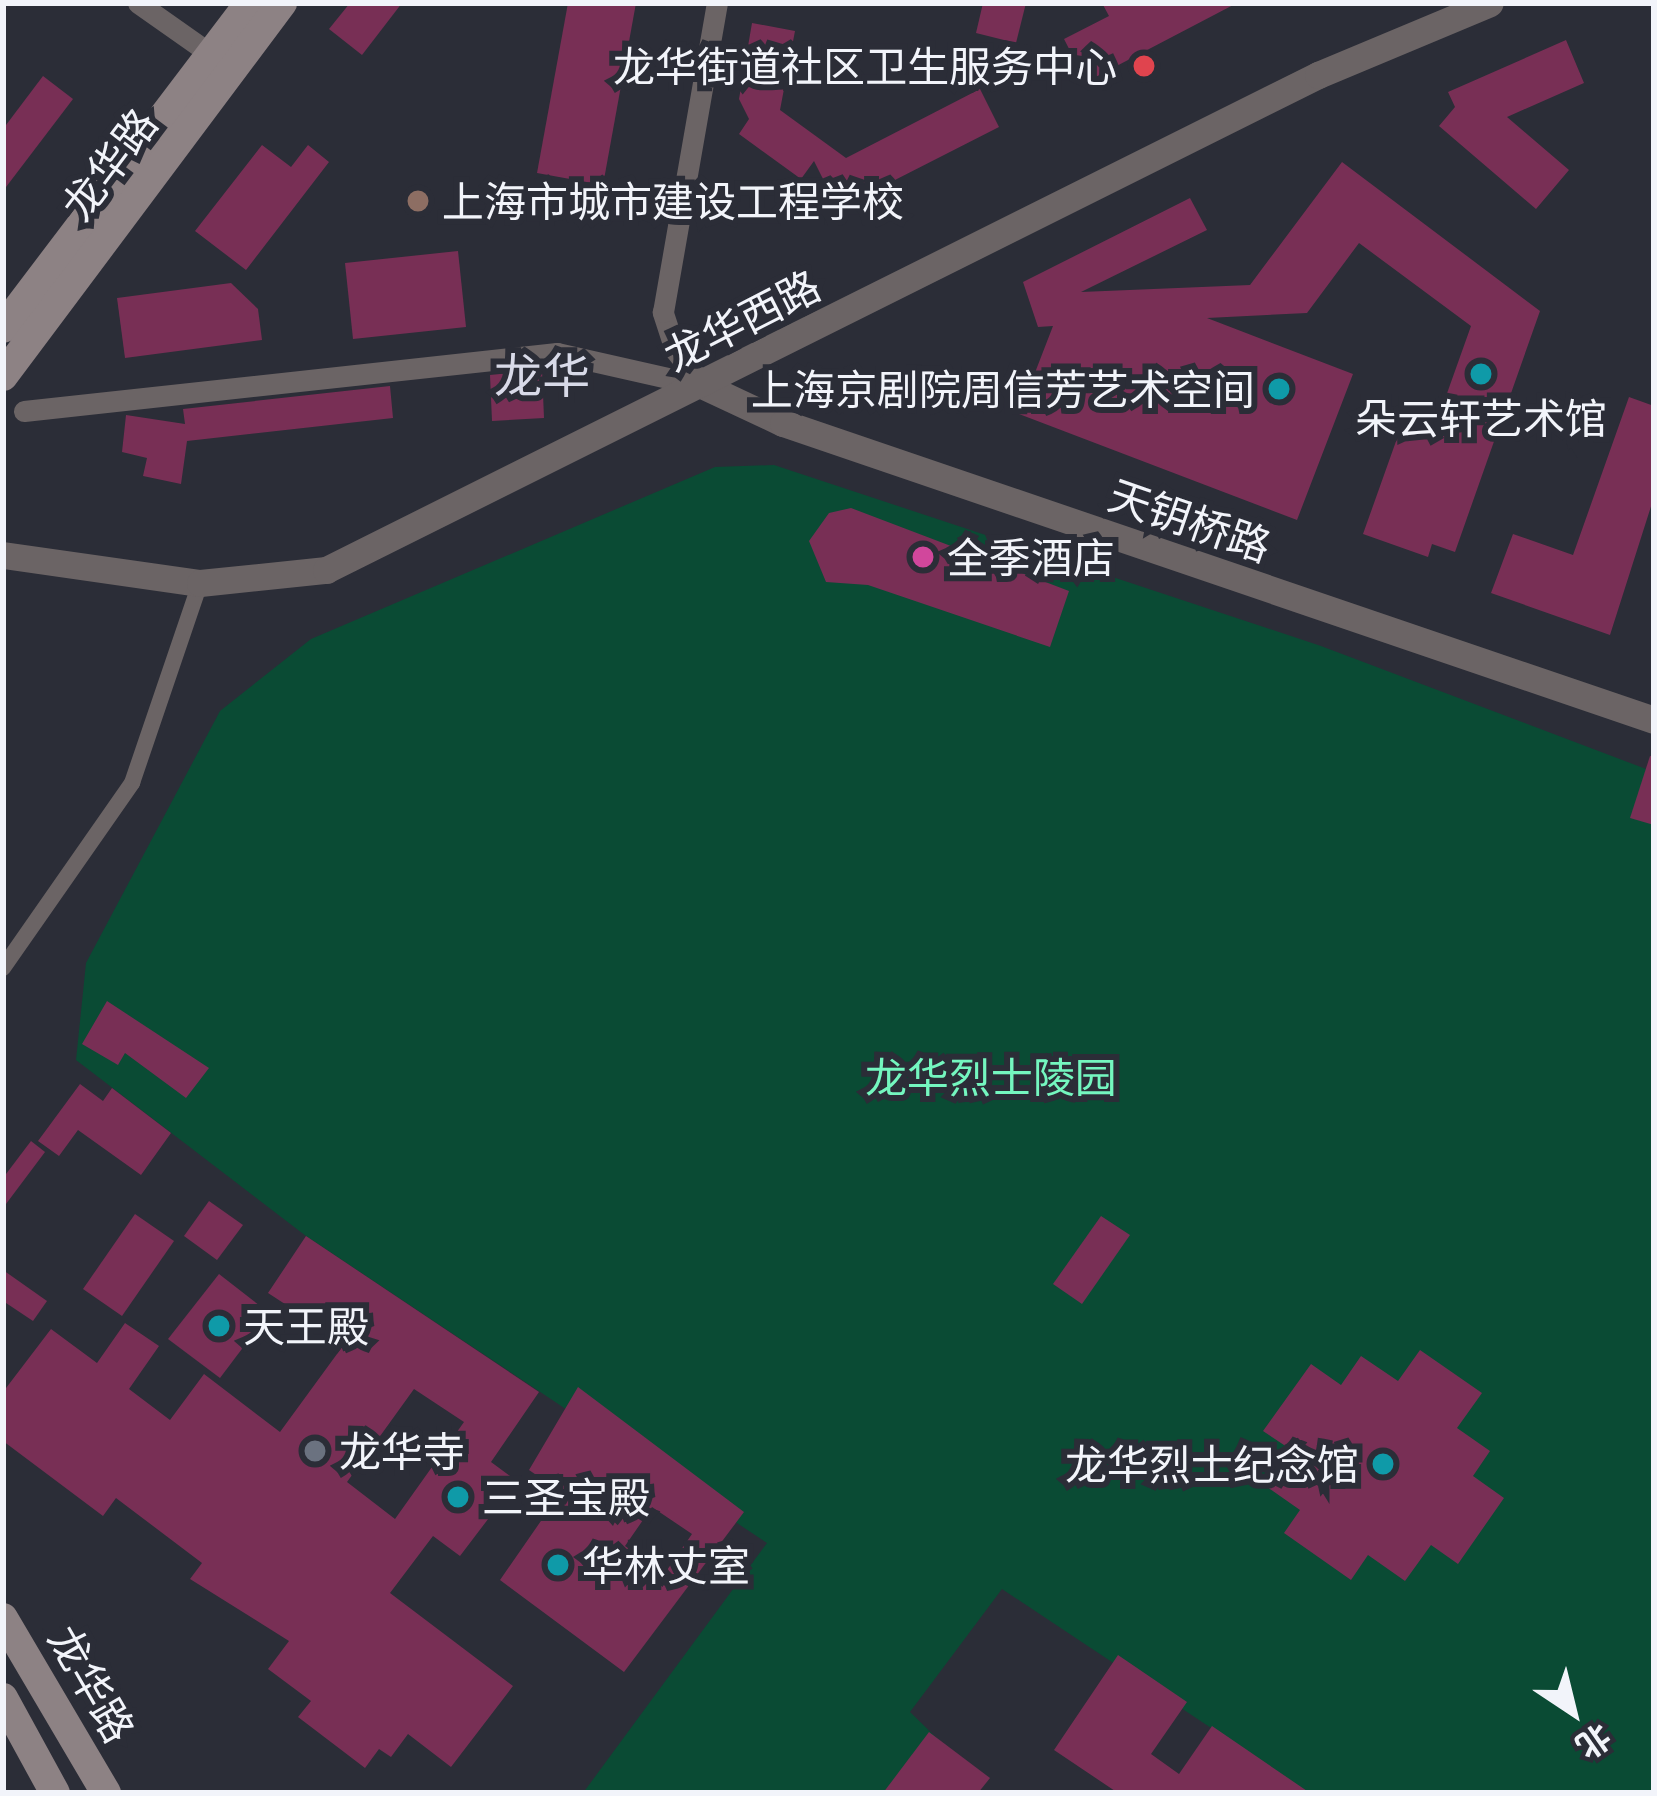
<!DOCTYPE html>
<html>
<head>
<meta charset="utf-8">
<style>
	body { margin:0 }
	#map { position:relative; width:1657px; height:1796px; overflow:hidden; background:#2b2d37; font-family:"Open Sans","Noto Sans SC",sans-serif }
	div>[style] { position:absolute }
	.green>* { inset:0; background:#0a4b34 }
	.building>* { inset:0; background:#782f55 }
	.pedestrian>* { height:16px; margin:-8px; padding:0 8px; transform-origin:8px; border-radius:8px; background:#6b6465 }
	.minor>* { height:21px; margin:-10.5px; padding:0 10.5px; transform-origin:10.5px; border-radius:10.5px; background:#6b6465 }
	.tertiary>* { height:27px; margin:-13.5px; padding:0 13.5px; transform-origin:13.5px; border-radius:13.5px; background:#6b6465 }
	.secondary>* { height:30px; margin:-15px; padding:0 15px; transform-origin:15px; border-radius:15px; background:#8d8284 }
	.dots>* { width:33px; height:33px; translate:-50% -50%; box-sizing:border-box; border:6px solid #2b2d37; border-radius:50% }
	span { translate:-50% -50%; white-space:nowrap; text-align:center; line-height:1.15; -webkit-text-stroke:12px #2b2d37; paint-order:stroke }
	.poi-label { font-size:42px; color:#f2f4fa }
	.right { translate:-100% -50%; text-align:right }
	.left { translate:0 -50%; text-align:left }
	.street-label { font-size:42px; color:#f2f4fa }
	.park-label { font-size:42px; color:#74f6bf }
	.quarter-label { font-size:48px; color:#d8dae8 }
	.frame { position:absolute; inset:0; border:6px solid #f2f4fa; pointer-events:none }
	.north { position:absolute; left:1513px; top:1652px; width:120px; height:120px; -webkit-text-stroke:9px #2b2d37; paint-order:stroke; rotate:145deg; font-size:33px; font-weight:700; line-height:48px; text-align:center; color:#f2f4fa }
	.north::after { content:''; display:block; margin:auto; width:42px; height:54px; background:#f2f4fa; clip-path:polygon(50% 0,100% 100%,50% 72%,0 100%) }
</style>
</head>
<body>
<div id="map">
	<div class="green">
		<div style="clip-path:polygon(774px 465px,1321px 646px,1654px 772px,1654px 1793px,1309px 1793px,1002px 1589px,910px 1712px,947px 1748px,913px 1793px,583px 1793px,767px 1543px,306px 1236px,76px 1060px,86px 963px,220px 711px,311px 639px,715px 467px)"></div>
	</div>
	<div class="building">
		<div style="clip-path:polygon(350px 3px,402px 3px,362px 55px,329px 29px)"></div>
		<div style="clip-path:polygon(568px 3px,636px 3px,603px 185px,537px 173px)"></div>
		<div style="clip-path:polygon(983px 3px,1026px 3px,1016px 43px,976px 33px)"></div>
		<div style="clip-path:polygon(1102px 3px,1237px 3px,1086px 82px,1064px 39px,1109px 16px)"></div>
		<div style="clip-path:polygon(752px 23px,795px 31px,780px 110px,846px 158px,980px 89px,999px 127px,838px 209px,814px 161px,801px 179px,739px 134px,749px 119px,739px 99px)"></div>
		<div style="clip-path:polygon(1566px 40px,1584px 83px,1507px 117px,1569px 170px,1536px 209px,1439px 126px,1455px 107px,1448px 92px)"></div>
		<div style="clip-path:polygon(43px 76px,73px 99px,3px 191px,3px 129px)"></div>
		<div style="clip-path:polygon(262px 145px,291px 167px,308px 145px,329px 162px,246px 270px,195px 231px)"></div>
		<div style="clip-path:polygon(1342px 162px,1540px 311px,1455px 552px,1432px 544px,1428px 557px,1363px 534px,1405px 416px,1435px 427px,1471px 326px,1359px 243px,1307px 313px,1207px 318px,1353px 374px,1297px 520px,1019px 414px,1053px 326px,1038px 327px,1023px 282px,1190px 198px,1207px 230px,1081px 292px,1250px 285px)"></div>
		<div style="clip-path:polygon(458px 251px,466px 327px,353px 339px,345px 263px)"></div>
		<div style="clip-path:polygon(231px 283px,258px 309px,262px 340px,125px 358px,117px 298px)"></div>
		<div style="clip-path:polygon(542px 370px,544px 418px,492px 421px,490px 375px)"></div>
		<div style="clip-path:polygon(390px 386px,393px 418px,187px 441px,181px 484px,143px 476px,147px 458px,122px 452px,126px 415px,185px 424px,183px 409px)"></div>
		<div style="clip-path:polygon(1629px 397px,1654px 406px,1654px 497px,1610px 635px,1491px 593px,1513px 534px,1573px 555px)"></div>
		<div style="clip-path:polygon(851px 508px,1069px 591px,1050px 647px,868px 585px,826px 582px,809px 541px,829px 513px)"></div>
		<div style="clip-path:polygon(1650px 756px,1654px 757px,1654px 825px,1630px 818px)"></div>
		<div style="clip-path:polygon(107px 1001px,209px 1068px,186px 1098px,125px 1053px,118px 1065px,82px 1044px)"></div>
		<div style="clip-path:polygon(80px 1084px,103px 1101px,112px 1088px,171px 1133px,141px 1175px,78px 1130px,59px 1156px,38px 1141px)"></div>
		<div style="clip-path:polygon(31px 1141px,45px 1152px,3px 1208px,3px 1178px)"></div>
		<div style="clip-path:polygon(209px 1201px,243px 1225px,217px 1260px,184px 1236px)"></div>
		<div style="clip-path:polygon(135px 1214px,174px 1241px,122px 1316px,83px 1289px)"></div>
		<div style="clip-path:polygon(1101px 1216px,1130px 1235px,1082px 1304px,1053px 1284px)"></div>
		<div style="clip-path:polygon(evenodd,306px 1236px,539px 1392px,491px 1462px,517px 1481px,460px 1556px,433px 1536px,390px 1593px,513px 1686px,451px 1767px,408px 1734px,391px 1757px,379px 1749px,365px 1768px,298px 1717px,311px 1701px,268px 1669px,289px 1641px,190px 1579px,202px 1563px,116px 1498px,103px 1516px,3px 1441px,3px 1392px,51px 1329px,97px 1363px,125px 1323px,159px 1346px,129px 1389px,170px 1420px,204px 1374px,280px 1432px,345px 1343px,268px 1293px,306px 1236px,414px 1389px,464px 1422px,395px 1519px,347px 1482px,414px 1389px)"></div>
		<div style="clip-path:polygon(3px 1270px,47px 1301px,33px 1321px,3px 1301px)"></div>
		<div style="clip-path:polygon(219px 1274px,269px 1313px,220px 1378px,168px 1339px)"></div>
		<div style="clip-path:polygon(1420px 1350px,1482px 1393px,1457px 1428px,1490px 1451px,1473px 1476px,1504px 1498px,1458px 1564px,1431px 1545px,1405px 1581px,1368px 1555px,1351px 1580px,1284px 1533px,1300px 1510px,1267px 1487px,1293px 1451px,1263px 1431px,1311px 1364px,1341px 1385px,1361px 1356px,1398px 1381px)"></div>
		<div style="clip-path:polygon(evenodd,578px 1387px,744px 1512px,624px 1672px,500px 1580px,561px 1492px,529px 1470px,578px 1387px,652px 1507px,692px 1534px,665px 1573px,625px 1546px,652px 1507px)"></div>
		<div style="clip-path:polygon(1118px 1655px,1187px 1702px,1151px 1754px,1179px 1774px,1212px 1726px,1310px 1793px,1118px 1793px,1054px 1750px)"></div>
		<div style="clip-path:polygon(929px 1732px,990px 1778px,978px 1793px,883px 1793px)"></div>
	</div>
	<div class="pedestrian">
		<div style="left:3px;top:968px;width:226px;rotate:-55.1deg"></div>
		<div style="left:132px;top:783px;width:211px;rotate:-71.2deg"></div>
	</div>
	<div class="minor">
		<div style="left:138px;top:3px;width:103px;rotate:35.1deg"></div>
		<div style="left:704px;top:386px;width:46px;rotate:-128.9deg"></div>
		<div style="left:675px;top:350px;width:40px;rotate:-108deg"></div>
		<div style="left:663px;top:312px;width:314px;rotate:-80.1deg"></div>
		<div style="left:24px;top:411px;width:536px;rotate:-6.21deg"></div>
		<div style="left:557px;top:353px;width:151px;rotate:12.7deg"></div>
	</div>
	<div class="tertiary">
		<div style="left:704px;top:386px;width:87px;rotate:25.1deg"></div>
		<div style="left:783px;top:423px;width:920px;rotate:18.83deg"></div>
		<div style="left:3px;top:555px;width:199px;rotate:8.1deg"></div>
		<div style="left:200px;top:583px;width:127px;rotate:-5.9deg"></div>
		<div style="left:326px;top:570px;width:1109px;rotate:-26.52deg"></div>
		<div style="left:1318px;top:75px;width:186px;rotate:-22.7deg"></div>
	</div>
	<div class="secondary">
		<div style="left:3px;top:328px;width:408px;rotate:-52.8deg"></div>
		<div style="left:3px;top:376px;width:466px;rotate:-53.2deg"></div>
		<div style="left:3px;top:1618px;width:203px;rotate:59.5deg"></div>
		<div style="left:3px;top:1698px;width:108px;rotate:61.3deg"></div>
	</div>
	<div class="dots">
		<div style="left:1144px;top:66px;background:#e0444e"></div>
		<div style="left:418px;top:201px;background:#8d6e63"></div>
		<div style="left:1481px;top:374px;background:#0f9aa8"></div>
		<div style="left:1279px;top:389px;background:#0f9aa8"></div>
		<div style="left:923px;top:557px;background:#d1479c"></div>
		<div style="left:219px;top:1326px;background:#0f9aa8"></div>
		<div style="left:315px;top:1451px;background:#6b7280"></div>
		<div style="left:1383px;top:1464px;background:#0f9aa8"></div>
		<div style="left:458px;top:1497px;background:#0f9aa8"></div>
		<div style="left:558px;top:1565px;background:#0f9aa8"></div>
	</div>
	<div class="poi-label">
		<span class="right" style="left:1117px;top:66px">龙华街道社区卫生服务中心</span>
		<span class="left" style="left:442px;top:201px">上海市城市建设工程学校</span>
		<span class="right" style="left:1255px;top:389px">上海京剧院周信芳艺术空间</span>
		<span style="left:1481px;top:418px">朵云轩艺术馆</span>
		<span class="left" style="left:947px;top:557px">全季酒店</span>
		<span class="left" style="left:243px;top:1326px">天王殿</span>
		<span class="left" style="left:339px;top:1451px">龙华寺</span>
		<span class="right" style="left:1359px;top:1464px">龙华烈士纪念馆</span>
		<span class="left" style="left:482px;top:1497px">三圣宝殿</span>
		<span class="left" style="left:582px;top:1565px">华林丈室</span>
	</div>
	<div class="street-label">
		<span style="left:109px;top:164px;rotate:-53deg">龙华路</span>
		<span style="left:742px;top:320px;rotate:-27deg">龙华西路</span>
		<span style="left:1190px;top:520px;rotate:19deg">天钥桥路</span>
		<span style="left:92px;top:1684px;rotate:60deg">龙华路</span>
	</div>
	<div class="park-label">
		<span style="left:991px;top:1077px">龙华烈士陵园</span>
	</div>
	<div class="quarter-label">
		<span style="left:542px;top:375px">龙华</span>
	</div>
	<div class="frame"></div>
	<div class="north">北</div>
</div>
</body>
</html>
